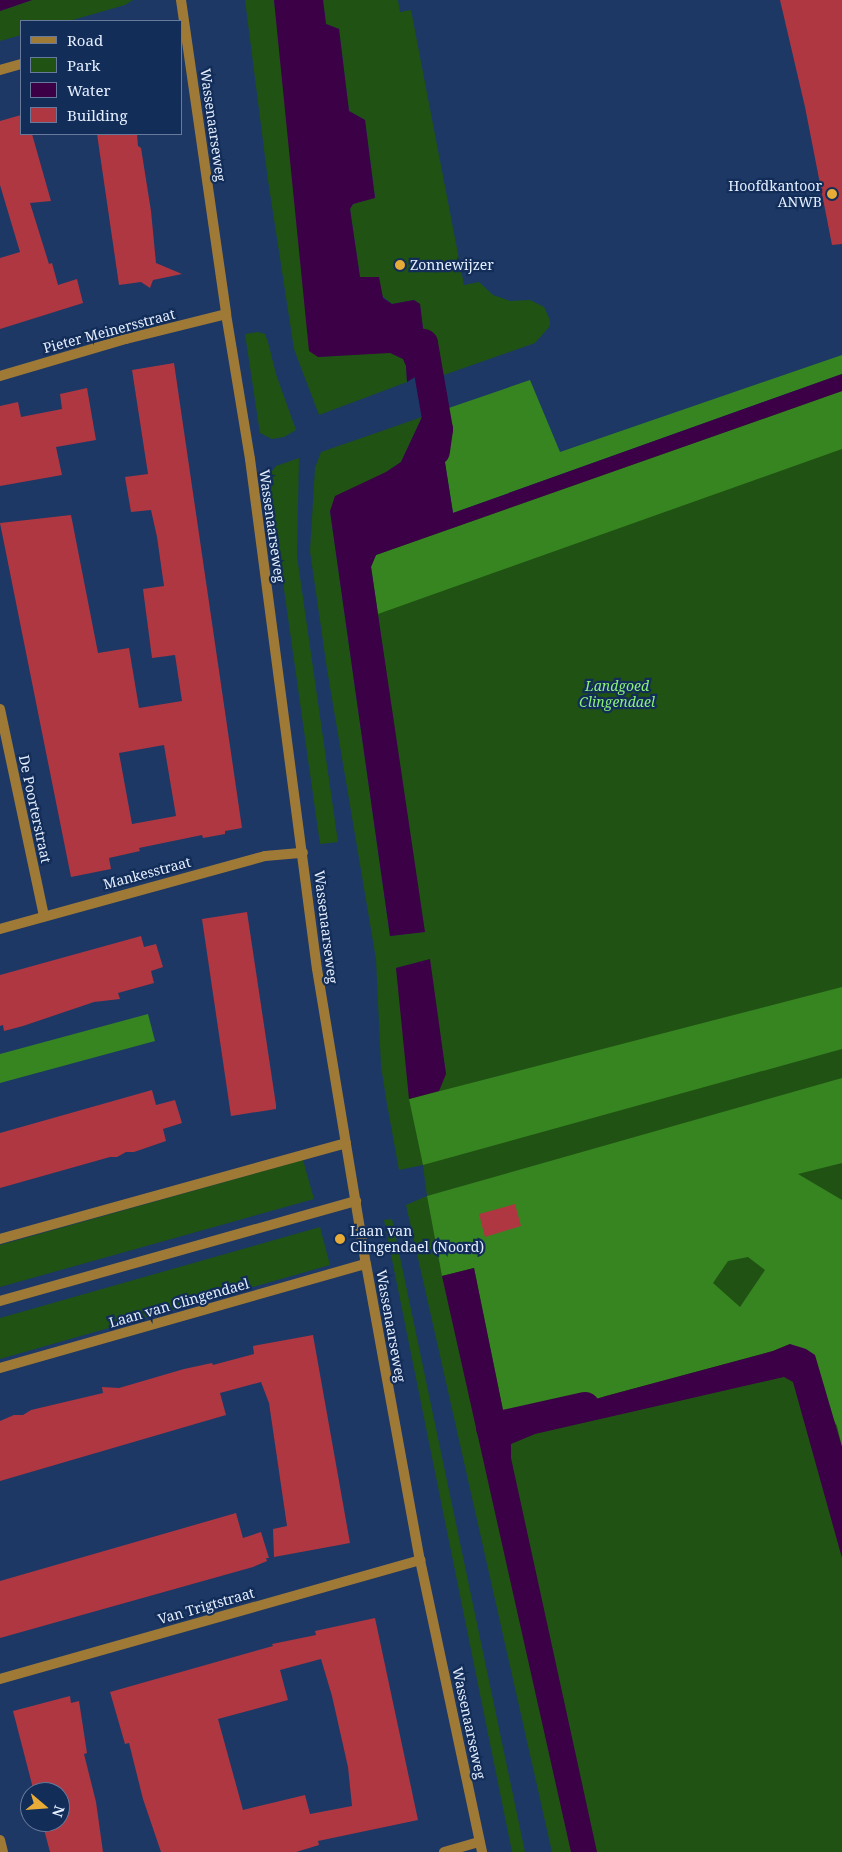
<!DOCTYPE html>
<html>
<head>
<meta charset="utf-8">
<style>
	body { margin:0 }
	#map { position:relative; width:842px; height:1852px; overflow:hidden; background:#1d3865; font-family:"Noto Serif",serif }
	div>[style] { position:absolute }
	.green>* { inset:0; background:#205213 }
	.forest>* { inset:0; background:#368521 }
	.water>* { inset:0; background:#3b0046 }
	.canal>* { height:29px; margin:-14.5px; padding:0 14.5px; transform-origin:14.5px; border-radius:14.5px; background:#3b0046 }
	.building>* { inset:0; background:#af3741 }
	.minor>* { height:10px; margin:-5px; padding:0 5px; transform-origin:5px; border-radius:5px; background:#9f7a37 }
	.dots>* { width:14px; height:14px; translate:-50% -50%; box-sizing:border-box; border:2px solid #132d59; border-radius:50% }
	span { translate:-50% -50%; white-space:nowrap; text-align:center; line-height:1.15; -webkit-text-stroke:4.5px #132d59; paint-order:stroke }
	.street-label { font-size:14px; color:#e4eeff }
	.poi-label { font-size:14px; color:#e4eeff }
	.right { translate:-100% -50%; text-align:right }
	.left { translate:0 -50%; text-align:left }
	.park-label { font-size:14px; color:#8cef76; font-style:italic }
	.legend { position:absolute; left:20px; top:20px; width:162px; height:115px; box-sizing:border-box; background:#132d59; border:1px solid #677a9b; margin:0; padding:6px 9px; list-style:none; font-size:15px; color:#e4eeff }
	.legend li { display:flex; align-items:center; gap:10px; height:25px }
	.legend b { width:25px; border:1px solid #677a9b }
	.north { position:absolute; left:20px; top:1782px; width:50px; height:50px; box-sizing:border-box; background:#132d59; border:1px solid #677a9b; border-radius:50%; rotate:108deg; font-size:14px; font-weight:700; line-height:20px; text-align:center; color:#e4eeff }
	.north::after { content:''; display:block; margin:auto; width:18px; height:22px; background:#e7ac37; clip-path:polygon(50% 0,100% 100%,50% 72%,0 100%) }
</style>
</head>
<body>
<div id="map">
	<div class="green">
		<div style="clip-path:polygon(32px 0,133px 0,125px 5px,69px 21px,21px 21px,21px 35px,0 41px,0 11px)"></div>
		<div style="clip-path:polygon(245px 0,274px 0,318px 357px,390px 352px,403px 359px,406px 366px,407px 382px,319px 415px,294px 349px,268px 180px)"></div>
		<div style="clip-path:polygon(323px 0,398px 0,400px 12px,411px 10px,464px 285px,479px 282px,493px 295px,510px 301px,530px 300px,544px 307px,550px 320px,550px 326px,535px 343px,438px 377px,428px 369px,420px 304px,414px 300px,392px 304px,360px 277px,350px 209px,353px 204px,375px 197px,365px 120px,349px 111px,339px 29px,326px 24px)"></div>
		<div style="clip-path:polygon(258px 332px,265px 334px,268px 342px,276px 374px,296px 430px,284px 437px,272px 439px,260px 433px,245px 334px)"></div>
		<div style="clip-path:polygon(evenodd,842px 374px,842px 1852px,552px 1852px,406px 1205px,427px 1196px,423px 1165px,399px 1170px,387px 1104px,381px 1066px,376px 959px,327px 669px,310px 551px,315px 468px,321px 452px,422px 417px,401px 462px,330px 511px,390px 936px,423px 932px,371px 566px,376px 555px,842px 374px,428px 960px,446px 1074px,396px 968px,428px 960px)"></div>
		<div style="clip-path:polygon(299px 458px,297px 556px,338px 842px,320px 844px,268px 476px,276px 466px)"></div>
		<div style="clip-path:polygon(303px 1160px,314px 1199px,0 1287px,0 1245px)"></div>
		<div style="clip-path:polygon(392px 1219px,525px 1852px,512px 1852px,384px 1220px)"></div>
		<div style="clip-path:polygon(320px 1227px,330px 1265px,0 1359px,0 1318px)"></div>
	</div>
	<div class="forest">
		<div style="clip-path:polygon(842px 355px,842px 374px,453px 513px,437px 412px,530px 380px,560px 452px)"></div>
		<div style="clip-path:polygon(842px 391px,842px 449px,378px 614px,371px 566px,376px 555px)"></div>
		<div style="clip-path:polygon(842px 987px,842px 1049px,423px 1165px,409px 1099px)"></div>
		<div style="clip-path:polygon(148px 1014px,155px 1041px,0 1083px,0 1054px)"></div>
		<div style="clip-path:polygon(evenodd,842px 1078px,842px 1163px,798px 1174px,842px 1200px,842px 1447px,837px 1426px,790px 1344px,773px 1351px,606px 1396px,514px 1424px,505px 1420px,474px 1268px,442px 1276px,427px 1196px,842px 1078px,748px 1257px,765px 1270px,740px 1307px,713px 1283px,728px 1261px,748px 1257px)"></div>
	</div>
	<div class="water">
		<div style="clip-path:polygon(0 0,32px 0,0 11px)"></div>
		<div style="clip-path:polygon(274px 0,323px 0,326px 24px,339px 29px,349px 111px,365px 120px,375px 198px,353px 204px,350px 209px,360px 277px,379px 277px,383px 298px,392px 304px,414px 300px,420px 304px,428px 369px,407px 382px,406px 366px,403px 359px,390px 353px,318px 357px,309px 351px)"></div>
		<div style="clip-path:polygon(842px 374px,842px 391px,376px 555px,371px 567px,425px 932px,390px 936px,330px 511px,335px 496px,386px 472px,401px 462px,422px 417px,437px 412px,453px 513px)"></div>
		<div style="clip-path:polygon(430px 959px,446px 1074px,439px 1091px,409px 1099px,396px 968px)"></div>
		<div style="clip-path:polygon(474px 1268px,505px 1420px,514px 1424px,606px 1396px,773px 1351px,790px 1344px,806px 1349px,815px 1355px,842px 1447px,842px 1558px,793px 1382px,784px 1377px,535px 1434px,511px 1444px,511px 1458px,597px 1852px,571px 1852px,442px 1276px)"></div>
	</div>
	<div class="canal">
		<div style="left:412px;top:341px;width:11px;rotate:10deg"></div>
		<div style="left:423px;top:343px;width:87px;rotate:80.1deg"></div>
		<div style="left:438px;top:429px;width:22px;rotate:98deg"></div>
		<div style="left:490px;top:1427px;width:97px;rotate:-12.5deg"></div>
	</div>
	<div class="building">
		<div style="clip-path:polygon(780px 0,842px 0,842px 244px,832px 245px,805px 107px)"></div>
		<div style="clip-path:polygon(21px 115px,21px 134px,32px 134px,51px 201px,30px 203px,49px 264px,52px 263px,58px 285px,77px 279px,83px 303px,0 329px,0 258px,20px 252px,0 185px,0 121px)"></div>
		<div style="clip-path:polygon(97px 134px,137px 134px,138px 146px,141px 148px,151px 211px,156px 263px,182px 274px,153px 280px,150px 288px,141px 282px,119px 285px)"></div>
		<div style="clip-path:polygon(evenodd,174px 363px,242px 828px,225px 831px,225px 834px,203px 838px,202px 835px,139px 848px,140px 851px,109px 858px,111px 869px,71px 877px,0 523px,71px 515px,98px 653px,129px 648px,139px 708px,182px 701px,175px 655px,152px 658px,143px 589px,164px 586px,157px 537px,151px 510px,131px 512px,125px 477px,148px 474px,132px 370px,174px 363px,164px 745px,176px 816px,132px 824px,119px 753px,164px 745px)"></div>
		<div style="clip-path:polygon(87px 388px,96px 440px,56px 447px,62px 475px,0 486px,0 406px,18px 402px,21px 417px,62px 409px,60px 394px)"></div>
		<div style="clip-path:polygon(247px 912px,276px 1105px,276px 1109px,231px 1116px,202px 919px)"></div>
		<div style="clip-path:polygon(141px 936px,144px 947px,156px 944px,163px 967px,151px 971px,154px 983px,118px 993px,120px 999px,94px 1002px,23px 1026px,4px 1031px,3px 1025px,0 1026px,0 975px)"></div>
		<div style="clip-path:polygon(152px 1090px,156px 1105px,175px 1100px,182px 1123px,163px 1129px,166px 1141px,134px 1152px,126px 1152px,117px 1157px,110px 1157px,0 1188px,0 1133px)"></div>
		<div style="clip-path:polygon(515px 1204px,521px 1226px,485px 1237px,479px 1214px)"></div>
		<div style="clip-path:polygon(313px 1335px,350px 1543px,274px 1557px,273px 1529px,287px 1526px,269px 1403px,261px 1382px,220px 1393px,226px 1415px,0 1481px,0 1421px,14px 1415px,23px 1415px,31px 1410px,103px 1393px,102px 1387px,119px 1388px,184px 1369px,212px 1363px,213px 1365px,254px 1354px,253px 1346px)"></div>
		<div style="clip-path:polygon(236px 1513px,243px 1538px,261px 1532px,269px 1558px,266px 1558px,267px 1561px,253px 1567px,0 1638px,0 1581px)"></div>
		<div style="clip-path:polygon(evenodd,375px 1618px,418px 1820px,318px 1841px,319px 1845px,296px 1852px,161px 1852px,143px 1799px,129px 1743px,125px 1744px,110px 1692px,273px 1646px,272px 1644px,316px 1635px,315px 1631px,375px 1618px,321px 1659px,332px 1696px,348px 1767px,352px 1806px,310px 1814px,305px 1795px,243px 1810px,218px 1719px,288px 1700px,280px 1670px,321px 1659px)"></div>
		<div style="clip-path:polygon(70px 1696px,71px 1703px,79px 1701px,87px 1753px,84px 1754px,96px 1802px,103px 1852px,50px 1852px,42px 1822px,60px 1822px,60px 1792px,34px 1792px,13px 1711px)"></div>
	</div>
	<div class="minor">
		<div style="left:181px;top:0;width:317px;rotate:81.8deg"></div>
		<div style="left:226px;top:314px;width:147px;rotate:80.6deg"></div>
		<div style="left:250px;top:459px;width:514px;rotate:82.52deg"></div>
		<div style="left:317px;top:969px;width:299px;rotate:80.6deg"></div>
		<div style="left:366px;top:1264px;width:301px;rotate:79.7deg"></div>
		<div style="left:420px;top:1560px;width:299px;rotate:78deg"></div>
		<div style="left:0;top:70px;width:22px;rotate:-16deg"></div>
		<div style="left:0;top:376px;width:131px;rotate:-16.4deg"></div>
		<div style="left:126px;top:339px;width:103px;rotate:-14deg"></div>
		<div style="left:0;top:709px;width:212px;rotate:78deg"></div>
		<div style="left:0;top:929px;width:275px;rotate:-15.4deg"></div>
		<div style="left:265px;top:856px;width:38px;rotate:-5deg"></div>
		<div style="left:0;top:1239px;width:359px;rotate:-15.5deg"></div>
		<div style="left:0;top:1301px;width:370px;rotate:-15.7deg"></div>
		<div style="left:0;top:1368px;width:380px;rotate:-15.9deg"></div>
		<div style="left:0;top:1679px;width:437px;rotate:-15.8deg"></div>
		<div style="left:0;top:1840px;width:12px;rotate:76deg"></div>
		<div style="left:444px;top:1852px;width:37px;rotate:-16deg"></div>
	</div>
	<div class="dots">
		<div style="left:832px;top:194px;background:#e7ac37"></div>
		<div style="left:400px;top:265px;background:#e7ac37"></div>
		<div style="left:340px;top:1239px;background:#e7ac37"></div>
	</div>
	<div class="street-label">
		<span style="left:213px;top:125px;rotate:82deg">Wassenaarseweg</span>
		<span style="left:109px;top:331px;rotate:-15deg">Pieter Meinersstraat</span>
		<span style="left:272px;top:526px;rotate:82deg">Wassenaarseweg</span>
		<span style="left:35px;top:809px;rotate:78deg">De Poorterstraat</span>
		<span style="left:147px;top:873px;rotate:-15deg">Mankesstraat</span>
		<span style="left:326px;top:927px;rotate:83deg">Wassenaarseweg</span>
		<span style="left:179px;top:1303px;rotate:-16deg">Laan van Clingendael</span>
		<span style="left:391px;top:1326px;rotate:80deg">Wassenaarseweg</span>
		<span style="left:206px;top:1606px;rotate:-16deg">Van Trigtstraat</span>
		<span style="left:469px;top:1723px;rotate:78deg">Wassenaarseweg</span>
	</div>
	<div class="poi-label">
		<span class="right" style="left:822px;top:194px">Hoofdkantoor<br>ANWB</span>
		<span class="left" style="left:410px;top:265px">Zonnewijzer</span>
		<span class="left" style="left:350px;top:1239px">Laan van<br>Clingendael (Noord)</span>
	</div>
	<div class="park-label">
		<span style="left:617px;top:694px">Landgoed<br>Clingendael</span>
	</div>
	<ul class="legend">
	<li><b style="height:6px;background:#9f7a37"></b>Road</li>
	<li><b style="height:14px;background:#205213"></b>Park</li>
	<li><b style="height:14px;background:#3b0046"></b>Water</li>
	<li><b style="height:14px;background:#af3741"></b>Building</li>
	</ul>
	<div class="north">N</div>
</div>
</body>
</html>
